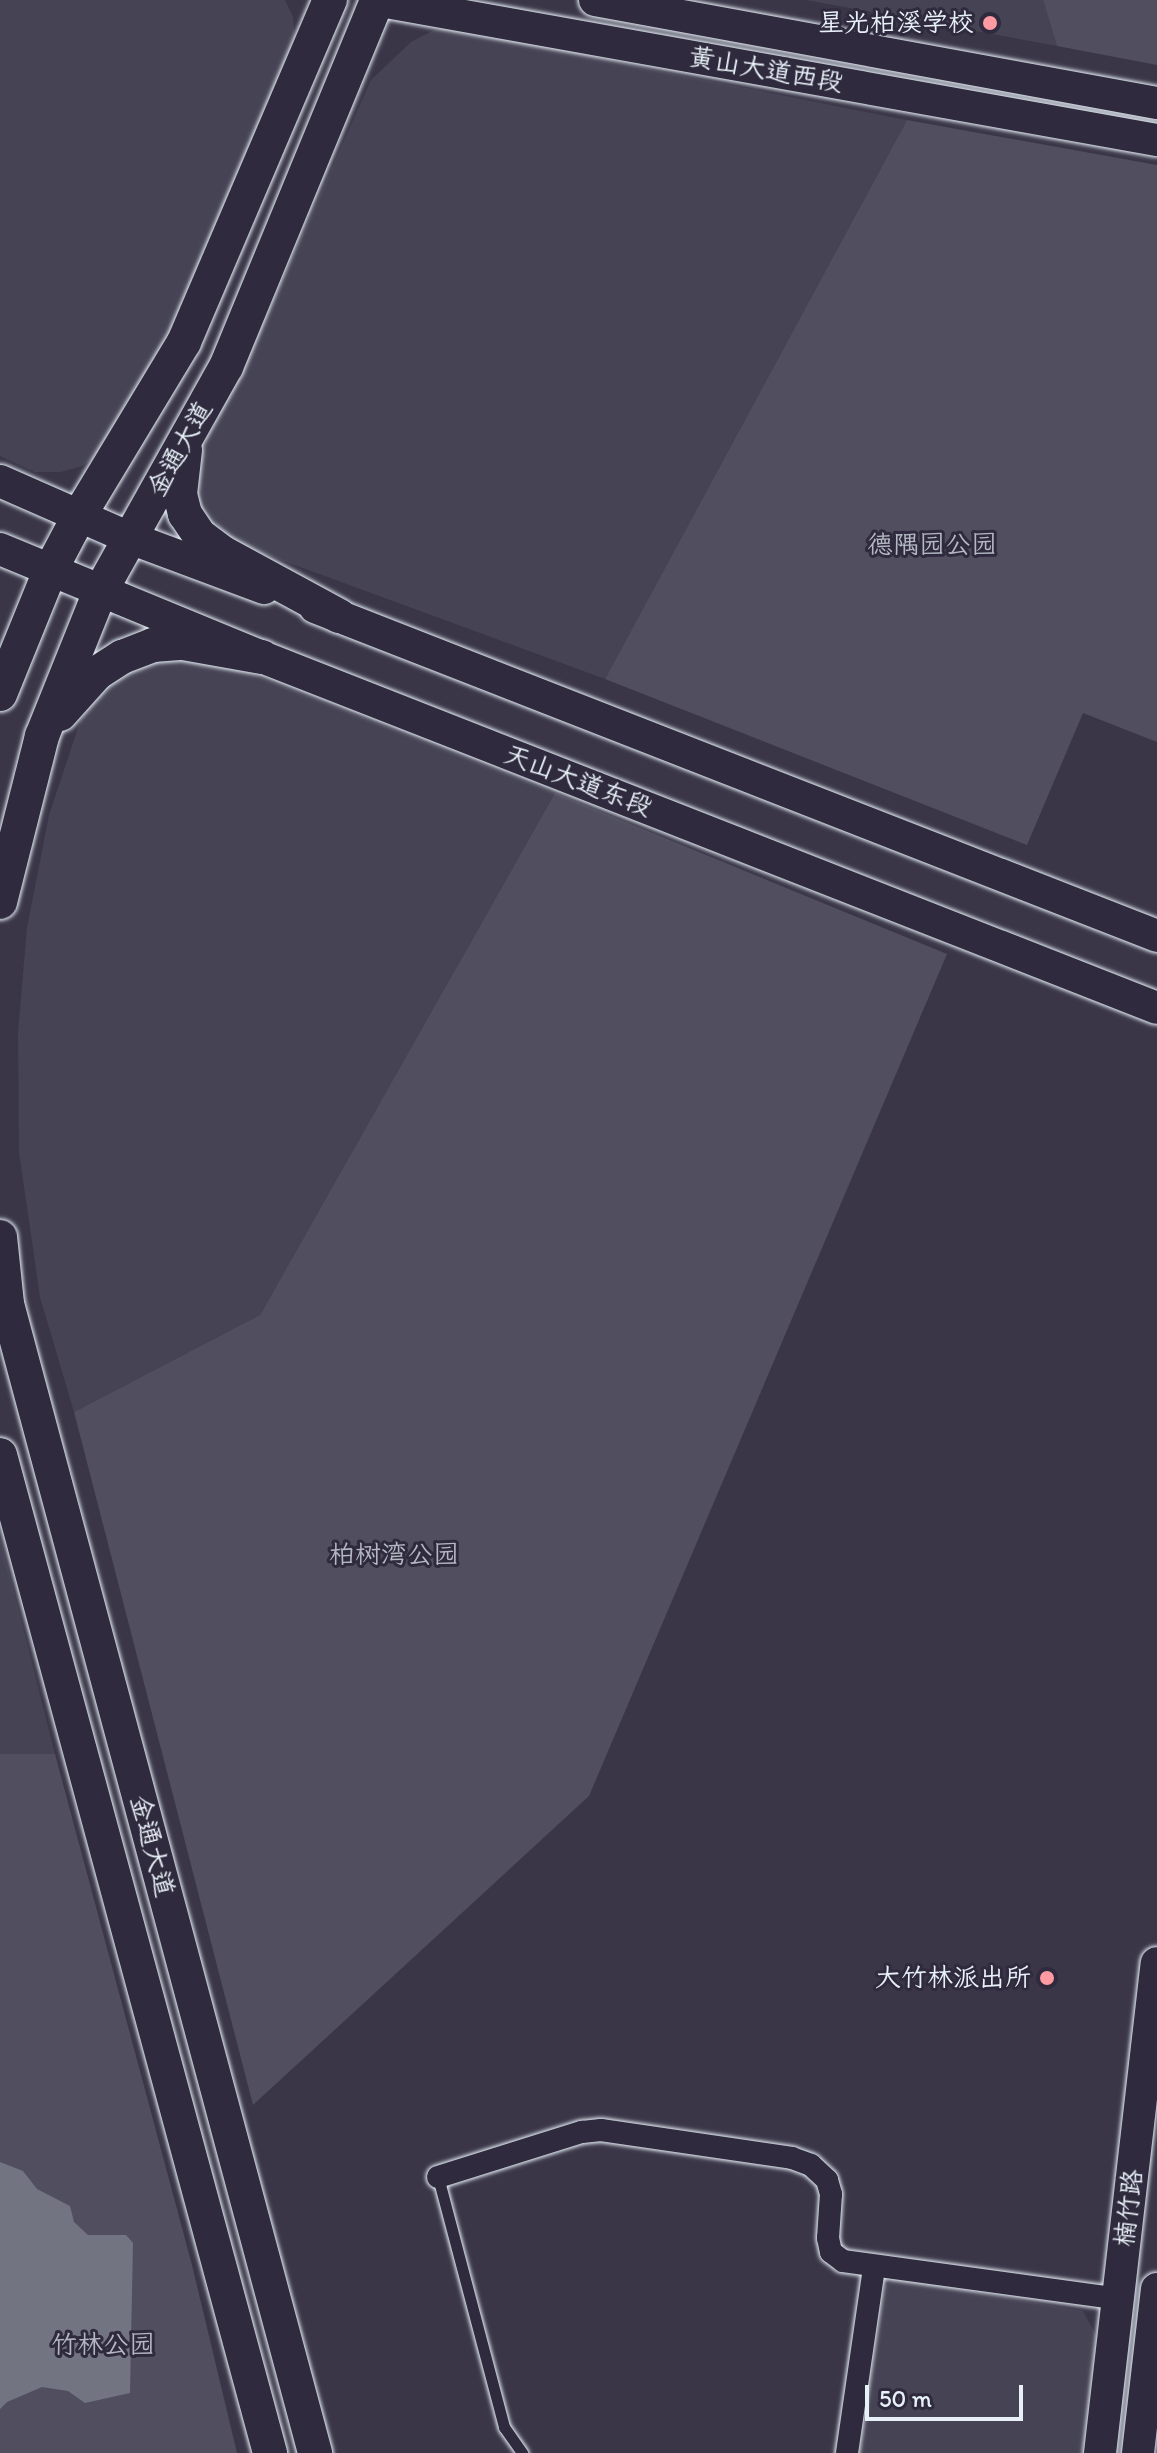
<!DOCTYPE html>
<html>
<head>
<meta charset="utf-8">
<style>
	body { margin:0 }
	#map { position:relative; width:1157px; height:2453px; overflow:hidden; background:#3a3648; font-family:Itim,"LXGW WenKai TC",sans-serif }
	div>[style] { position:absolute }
	.built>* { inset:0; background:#464354 }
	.green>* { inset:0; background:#504e5f }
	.water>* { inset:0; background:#737482 }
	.roads { filter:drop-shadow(0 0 2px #e8f1f8) drop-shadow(0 0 2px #e8f1f8) }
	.service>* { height:11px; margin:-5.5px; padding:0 5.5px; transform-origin:5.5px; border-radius:5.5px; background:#2f2a3d }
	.minor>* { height:22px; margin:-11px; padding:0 11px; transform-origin:11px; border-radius:11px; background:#2f2a3d }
	.secondary>* { height:32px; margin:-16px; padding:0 16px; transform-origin:16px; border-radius:16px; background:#2f2a3d }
	.primary>* { height:34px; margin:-17px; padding:0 17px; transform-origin:17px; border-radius:17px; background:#2f2a3d }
	.dots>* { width:22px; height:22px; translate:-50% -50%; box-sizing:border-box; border:4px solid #2f2a3d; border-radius:50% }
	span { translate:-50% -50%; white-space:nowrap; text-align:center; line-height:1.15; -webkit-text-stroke:6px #2f2a3d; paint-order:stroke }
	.poi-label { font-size:26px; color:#e8f1f8 }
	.right { translate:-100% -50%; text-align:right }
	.street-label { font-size:26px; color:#e8f1f8 }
	.park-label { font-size:26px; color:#b3b8c2 }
	.scale { position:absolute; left:865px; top:2385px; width:158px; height:36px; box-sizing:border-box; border:4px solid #e8f1f8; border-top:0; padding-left:10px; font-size:24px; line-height:28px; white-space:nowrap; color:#e8f1f8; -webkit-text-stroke:6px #2f2a3d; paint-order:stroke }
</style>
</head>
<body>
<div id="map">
	<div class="built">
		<div style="clip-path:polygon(0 0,285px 0,293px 17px,295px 42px,176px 336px,104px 451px,82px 466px,61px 472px,35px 472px,0 456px)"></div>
		<div style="clip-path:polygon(806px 0,1043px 0,1057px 46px)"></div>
		<div style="clip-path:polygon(456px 25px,658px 71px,907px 120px,605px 679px,238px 544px,219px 527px,206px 507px,199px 486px,200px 462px,207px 439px,241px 373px,371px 80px,411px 42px,434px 30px)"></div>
		<div style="clip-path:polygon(151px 659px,213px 659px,555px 793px,260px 1315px,74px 1412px,40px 1297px,19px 1152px,18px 1032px,27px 928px,49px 815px,80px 722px,99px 690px)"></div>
		<div style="clip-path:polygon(0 1537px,55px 1754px,0 1754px)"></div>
		<div style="clip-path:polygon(895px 2278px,1083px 2311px,1096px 2335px,1082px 2453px,860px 2453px,885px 2286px)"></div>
	</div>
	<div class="green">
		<div style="clip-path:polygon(1043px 0,1157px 0,1157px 65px,1057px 46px)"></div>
		<div style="clip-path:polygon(907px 120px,1157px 165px,1157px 742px,1083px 713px,1027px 845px,605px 679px)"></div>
		<div style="clip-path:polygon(555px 793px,947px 954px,589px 1796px,253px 2105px,74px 1412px,260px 1315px)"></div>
		<div style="clip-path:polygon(0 1754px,55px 1754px,192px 2265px,237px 2453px,0 2453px)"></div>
	</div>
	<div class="water">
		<div style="clip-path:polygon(0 2162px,23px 2171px,37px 2189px,70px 2206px,74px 2222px,88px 2235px,126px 2235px,133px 2243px,130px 2393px,85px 2403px,68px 2391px,42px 2387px,7px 2402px,0 2409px)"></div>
	</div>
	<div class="roads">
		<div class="service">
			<div style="left:438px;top:2177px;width:259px;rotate:75.2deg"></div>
			<div style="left:504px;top:2427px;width:32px;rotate:55deg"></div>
		</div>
		<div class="minor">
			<div style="left:438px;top:2177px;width:151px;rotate:-17.4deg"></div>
			<div style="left:582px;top:2132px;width:19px;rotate:-6deg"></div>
			<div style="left:601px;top:2130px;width:193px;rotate:8.3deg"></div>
			<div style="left:792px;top:2158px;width:20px;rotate:20deg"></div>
			<div style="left:811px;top:2165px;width:22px;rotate:43deg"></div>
			<div style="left:827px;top:2180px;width:15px;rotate:74deg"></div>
			<div style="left:831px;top:2194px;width:44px;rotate:93.9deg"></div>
			<div style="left:828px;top:2238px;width:14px;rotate:78deg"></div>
			<div style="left:831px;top:2252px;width:15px;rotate:37deg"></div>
			<div style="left:843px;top:2261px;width:279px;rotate:7.8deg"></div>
			<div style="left:847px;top:2453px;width:188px;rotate:-81.7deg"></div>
		</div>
		<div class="secondary">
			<div style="left:375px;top:0;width:794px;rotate:10.15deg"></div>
			<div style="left:595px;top:0;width:571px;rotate:10.39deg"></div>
			<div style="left:0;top:481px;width:142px;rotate:23.7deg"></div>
			<div style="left:130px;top:538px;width:143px;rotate:20.5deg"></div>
			<div style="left:0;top:549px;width:283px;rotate:22.4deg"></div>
			<div style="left:262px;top:657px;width:961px;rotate:21.41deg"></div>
			<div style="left:315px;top:607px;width:904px;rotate:21.34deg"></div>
			<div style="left:1100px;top:2453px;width:493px;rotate:-83.4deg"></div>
			<div style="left:1138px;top:2453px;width:165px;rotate:-83.4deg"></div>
		</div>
		<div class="primary">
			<div style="left:185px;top:450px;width:44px;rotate:96.5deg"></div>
			<div style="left:180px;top:494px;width:21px;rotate:76deg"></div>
			<div style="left:185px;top:514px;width:25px;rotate:56deg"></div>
			<div style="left:199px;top:535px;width:30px;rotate:37deg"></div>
			<div style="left:223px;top:553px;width:132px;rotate:28.5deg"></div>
			<div style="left:0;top:694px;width:133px;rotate:-67.9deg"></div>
			<div style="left:50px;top:571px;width:62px;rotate:-62.2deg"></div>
			<div style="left:79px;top:516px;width:203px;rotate:-58.9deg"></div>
			<div style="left:184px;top:342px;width:372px;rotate:-66.9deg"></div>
			<div style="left:60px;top:714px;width:55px;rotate:-47.9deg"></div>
			<div style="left:97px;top:673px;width:30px;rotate:-33deg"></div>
			<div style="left:122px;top:657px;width:33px;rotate:-21deg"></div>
			<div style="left:153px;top:645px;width:30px;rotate:-4deg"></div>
			<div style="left:183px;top:643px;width:80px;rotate:10deg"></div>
			<div style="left:0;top:902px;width:171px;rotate:-75.8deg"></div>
			<div style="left:42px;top:736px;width:155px;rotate:-68.1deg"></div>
			<div style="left:100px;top:592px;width:258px;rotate:-60.8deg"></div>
			<div style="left:226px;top:367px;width:397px;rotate:-67.6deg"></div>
			<div style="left:0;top:1237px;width:67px;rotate:84deg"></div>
			<div style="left:7px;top:1304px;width:1190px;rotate:74.99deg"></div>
			<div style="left:0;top:1455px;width:1034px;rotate:74.86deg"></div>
		</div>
	</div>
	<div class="dots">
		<div style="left:990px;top:23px;background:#ff9aa2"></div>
		<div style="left:1047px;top:1978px;background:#ff9aa2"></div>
	</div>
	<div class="poi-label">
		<span class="right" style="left:974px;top:23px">星光柏溪学校</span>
		<span class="right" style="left:1031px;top:1978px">大竹林派出所</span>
	</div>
	<div class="street-label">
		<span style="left:766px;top:70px;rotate:10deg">黄山大道西段</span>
		<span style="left:180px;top:449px;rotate:-61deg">金通大道</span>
		<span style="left:578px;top:781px;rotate:21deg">天山大道东段</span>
		<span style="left:152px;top:1846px;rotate:75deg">金通大道</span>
		<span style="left:1129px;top:2208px;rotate:-83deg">楠竹路</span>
	</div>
	<div class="park-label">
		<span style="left:932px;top:545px">德隅园公园</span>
		<span style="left:394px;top:1555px">柏树湾公园</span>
		<span style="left:103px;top:2345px">竹林公园</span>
	</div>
	<div class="scale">50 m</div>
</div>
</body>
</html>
